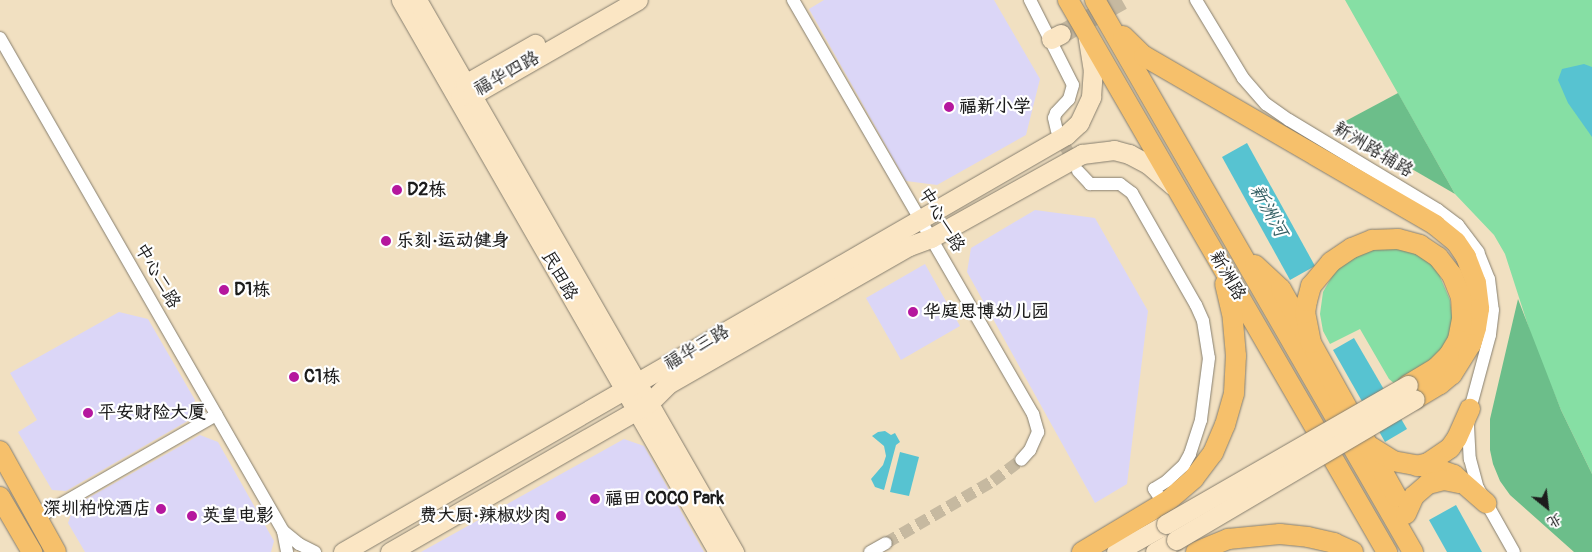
<!DOCTYPE html>
<html>
<head>
<meta charset="utf-8">
<style>
	body { margin:0 }
	#map { position:relative; width:1592px; height:552px; overflow:hidden; background:#f1e0c1; font-family:Pangolin,"LXGW WenKai TC",sans-serif }
	div>[style] { position:absolute }
	.built>* { inset:0; background:#dbd6f7 }
	.green>* { inset:0; background:#86dfa4 }
	.forest>* { inset:0; background:#6cbe8a }
	.water>* { inset:0; background:#57c3d1 }
	.street-tunnel>* { height:12px; margin-top:-6px; transform-origin:0; background:repeating-linear-gradient(90deg,#c6b9a0 0 12px,transparent 0 18px) }
	.secondary-tunnel>* { height:19px; margin-top:-9.5px; transform-origin:0; background:repeating-linear-gradient(90deg,#c6b9a0 0 19px,transparent 0 28px) }
	.roads { filter:drop-shadow(0 0 1px #867e6e) drop-shadow(0 0 1px #867e6e) }
	.street>* { height:12px; margin:-6px; padding:0 6px; transform-origin:6px; border-radius:6px; background:#fff }
	.secondary>* { height:19px; margin:-9.5px; padding:0 9.5px; transform-origin:9.5px; border-radius:9.5px; background:#fbe6c4 }
	.primary>* { height:20px; margin:-10px; padding:0 10px; transform-origin:10px; border-radius:10px; background:#f6c06b }
	.bridges { filter:drop-shadow(0 0 1px #867e6e) drop-shadow(0 0 1px #867e6e) }
	.secondary-bridge>* { height:19px; margin:-9.5px; padding:0 9.5px; transform-origin:9.5px; border-radius:9.5px; background:#fbe6c4 }
	.dots>* { width:14px; height:14px; translate:-50% -50%; box-sizing:border-box; border:2px solid #fff; border-radius:50% }
	span { translate:-50% -50%; white-space:nowrap; text-align:center; line-height:1.15; -webkit-text-stroke:4.5px #fff; paint-order:stroke }
	.street-label { font-size:18px; color:#1c1c1c }
	.poi-label { font-size:18px; color:#1c1c1c; font-weight:700 }
	.left { translate:0 -50%; text-align:left }
	.right { translate:-100% -50%; text-align:right }
	.water-label { font-size:19px; color:#345f64; font-style:italic }
	.north { position:absolute; left:1522px; top:482px; width:50px; height:50px; -webkit-text-stroke:4px #fff; paint-order:stroke; rotate:151deg; font-size:14px; font-weight:700; line-height:20px; text-align:center; color:#1c1c1c }
	.north::after { content:''; display:block; margin:auto; width:18px; height:22px; background:#1c1c1c; clip-path:polygon(50% 0,100% 100%,50% 72%,0 100%) }
</style>
</head>
<body>
<div id="map">
	<div class="built">
		<div style="clip-path:polygon(824px 0,994px 0,1040px 79px,1026px 135px,937px 185px,906px 181px,809px 9px)"></div>
		<div style="clip-path:polygon(1035px 210px,1095px 218px,1148px 311px,1127px 484px,1095px 503px,967px 272px,971px 248px)"></div>
		<div style="clip-path:polygon(925px 264px,960px 326px,901px 360px,866px 298px)"></div>
		<div style="clip-path:polygon(119px 312px,148px 319px,195px 400px,191px 419px,66px 491px,52px 490px,18px 432px,37px 420px,10px 373px)"></div>
		<div style="clip-path:polygon(200px 435px,218px 442px,274px 541px,271px 552px,85px 552px,68px 523px,74px 506px)"></div>
		<div style="clip-path:polygon(624px 439px,644px 446px,704px 552px,421px 552px)"></div>
	</div>
	<div class="green">
		<div style="clip-path:polygon(1345px 0,1592px 0,1592px 474px,1561px 410px,1534px 344px,1505px 254px,1494px 235px,1455px 194px)"></div>
		<div style="clip-path:polygon(1401px 246px,1429px 261px,1438px 272px,1450px 300px,1453px 323px,1444px 350px,1395px 384px,1389px 379px,1360px 329px,1330px 344px,1323px 331px,1320px 314px,1323px 292px,1337px 268px,1358px 252px)"></div>
	</div>
	<div class="forest">
		<div style="clip-path:polygon(1398px 93px,1455px 194px,1341px 128px,1340px 124px)"></div>
		<div style="clip-path:polygon(1518px 299px,1561px 410px,1592px 474px,1592px 552px,1574px 552px,1510px 495px,1500px 481px,1493px 464px,1490px 450px,1490px 419px)"></div>
	</div>
	<div class="water">
		<div style="clip-path:polygon(1584px 64px,1592px 67px,1592px 137px,1568px 103px,1558px 80px,1562px 69px)"></div>
		<div style="clip-path:polygon(1247px 143px,1315px 266px,1290px 280px,1222px 157px)"></div>
		<div style="clip-path:polygon(1354px 338px,1407px 429px,1385px 442px,1333px 350px)"></div>
		<div style="clip-path:polygon(885px 431px,891px 435px,895px 433px,900px 442px,896px 445px,884px 490px,875px 487px,871px 479px,883px 465px,886px 456px,884px 446px,872px 436px,878px 432px)"></div>
		<div style="clip-path:polygon(900px 452px,919px 457px,909px 496px,890px 492px)"></div>
		<div style="clip-path:polygon(1456px 505px,1482px 552px,1447px 552px,1429px 520px)"></div>
	</div>
	<div class="street-tunnel">
		<div style="left:1057px;top:131px;width:40px;rotate:62deg"></div>
		<div style="left:886px;top:543px;width:124px;rotate:-30.1deg"></div>
		<div style="left:993px;top:481px;width:35px;rotate:-37deg"></div>
	</div>
	<div class="secondary-tunnel">
		<div style="left:1061px;top:34px;width:70px;rotate:-29.1deg"></div>
	</div>
	<div class="roads">
		<div class="street">
			<div style="left:793px;top:0;width:479px;rotate:59.9deg"></div>
			<div style="left:1033px;top:414px;width:19px;rotate:74deg"></div>
			<div style="left:1038px;top:432px;width:20px;rotate:114deg"></div>
			<div style="left:1030px;top:450px;width:13px;rotate:132deg"></div>
			<div style="left:1030px;top:0;width:95px;rotate:63.2deg"></div>
			<div style="left:1073px;top:85px;width:15px;rotate:106deg"></div>
			<div style="left:1069px;top:99px;width:19px;rotate:133deg"></div>
			<div style="left:1056px;top:113px;width:5px;rotate:112deg"></div>
			<div style="left:1054px;top:118px;width:13px;rotate:77deg"></div>
			<div style="left:1196px;top:0;width:91px;rotate:58.9deg"></div>
			<div style="left:1243px;top:78px;width:35px;rotate:49deg"></div>
			<div style="left:1266px;top:104px;width:28px;rotate:35deg"></div>
			<div style="left:1289px;top:120px;width:174px;rotate:31.1deg"></div>
			<div style="left:1438px;top:210px;width:25px;rotate:37deg"></div>
			<div style="left:1458px;top:225px;width:34px;rotate:53deg"></div>
			<div style="left:1478px;top:252px;width:29px;rotate:68deg"></div>
			<div style="left:1489px;top:279px;width:31px;rotate:83deg"></div>
			<div style="left:1493px;top:310px;width:25px;rotate:97deg"></div>
			<div style="left:1490px;top:335px;width:77px;rotate:105.1deg"></div>
			<div style="left:1470px;top:409px;width:17px;rotate:97deg"></div>
			<div style="left:1468px;top:426px;width:33px;rotate:87deg"></div>
			<div style="left:1470px;top:459px;width:30px;rotate:75deg"></div>
			<div style="left:1478px;top:488px;width:73px;rotate:60.6deg"></div>
			<div style="left:0;top:38px;width:568px;rotate:60.14deg"></div>
			<div style="left:283px;top:531px;width:21px;rotate:79deg"></div>
			<div style="left:1078px;top:171px;width:18px;rotate:47deg"></div>
			<div style="left:1090px;top:184px;width:30px"></div>
			<div style="left:1120px;top:184px;width:15px;rotate:37deg"></div>
			<div style="left:1132px;top:193px;width:129px;rotate:60.3deg"></div>
			<div style="left:1196px;top:305px;width:17px;rotate:66deg"></div>
			<div style="left:1203px;top:321px;width:37px;rotate:81deg"></div>
			<div style="left:1209px;top:358px;width:63px;rotate:97.4deg"></div>
			<div style="left:1201px;top:420px;width:36px;rotate:108deg"></div>
			<div style="left:1190px;top:454px;width:13px;rotate:119deg"></div>
			<div style="left:1184px;top:465px;width:23px;rotate:137deg"></div>
			<div style="left:1167px;top:481px;width:15px;rotate:148deg"></div>
			<div style="left:1154px;top:489px;width:11px;rotate:56deg"></div>
			<div style="left:37px;top:518px;width:207px;rotate:-29.9deg"></div>
			<div style="left:283px;top:531px;width:21px;rotate:39deg"></div>
			<div style="left:299px;top:544px;width:18px;rotate:27deg"></div>
			<div style="left:870px;top:552px;width:18px;rotate:-29deg"></div>
		</div>
		<div class="secondary">
			<div style="left:401px;top:0;width:637px;rotate:60.13deg"></div>
			<div style="left:417px;top:0;width:637px;rotate:60.13deg"></div>
			<div style="left:1051px;top:39px;width:11px;rotate:-27deg"></div>
			<div style="left:463px;top:87px;width:4px;rotate:-56deg"></div>
			<div style="left:465px;top:84px;width:81px;rotate:-29.7deg"></div>
			<div style="left:460px;top:96px;width:12px;rotate:-5deg"></div>
			<div style="left:472px;top:95px;width:191px;rotate:-29.8deg"></div>
			<div style="left:343px;top:552px;width:835px;rotate:-29.97deg"></div>
			<div style="left:1066px;top:135px;width:18px;rotate:-43deg"></div>
			<div style="left:1079px;top:123px;width:29px;rotate:-65deg"></div>
			<div style="left:1091px;top:97px;width:26px;rotate:-86deg"></div>
			<div style="left:1093px;top:71px;width:33px;rotate:-99deg"></div>
			<div style="left:390px;top:552px;width:299px;rotate:-29.9deg"></div>
			<div style="left:649px;top:403px;width:27px;rotate:-45deg"></div>
			<div style="left:668px;top:384px;width:278px;rotate:-29.8deg"></div>
			<div style="left:909px;top:246px;width:23px;rotate:-20deg"></div>
			<div style="left:931px;top:238px;width:173px;rotate:-29.1deg"></div>
			<div style="left:1082px;top:154px;width:32px;rotate:-7deg"></div>
			<div style="left:1114px;top:150px;width:16px;rotate:15deg"></div>
			<div style="left:1129px;top:154px;width:21px;rotate:28deg"></div>
			<div style="left:1148px;top:164px;width:33px;rotate:41deg"></div>
			<div style="left:1116px;top:552px;width:57px;rotate:-29.2deg"></div>
			<div style="left:1155px;top:552px;width:24px;rotate:-30deg"></div>
		</div>
		<div class="primary">
			<div style="left:1068px;top:0;width:638px;rotate:59.98deg"></div>
			<div style="left:1095px;top:0;width:637px;rotate:60.05deg"></div>
			<div style="left:1123px;top:36px;width:29px;rotate:44deg"></div>
			<div style="left:1144px;top:56px;width:337px;rotate:30.1deg"></div>
			<div style="left:1435px;top:225px;width:27px;rotate:39deg"></div>
			<div style="left:1456px;top:242px;width:18px;rotate:56deg"></div>
			<div style="left:1466px;top:257px;width:28px;rotate:69deg"></div>
			<div style="left:1476px;top:283px;width:26px;rotate:83deg"></div>
			<div style="left:1479px;top:309px;width:19px;rotate:99deg"></div>
			<div style="left:1476px;top:328px;width:17px;rotate:107deg"></div>
			<div style="left:1471px;top:344px;width:36px;rotate:122deg"></div>
			<div style="left:1452px;top:374px;width:16px;rotate:140deg"></div>
			<div style="left:1440px;top:384px;width:29px;rotate:149deg"></div>
			<div style="left:1255px;top:265px;width:35px;rotate:43deg"></div>
			<div style="left:1281px;top:289px;width:238px;rotate:60.9deg"></div>
			<div style="left:1311px;top:343px;width:31px;rotate:-101deg"></div>
			<div style="left:1305px;top:313px;width:12px;rotate:-81deg"></div>
			<div style="left:1307px;top:301px;width:16px;rotate:-75deg"></div>
			<div style="left:1311px;top:286px;width:31px;rotate:-50deg"></div>
			<div style="left:1331px;top:262px;width:25px;rotate:-34deg"></div>
			<div style="left:1352px;top:248px;width:22px;rotate:-22deg"></div>
			<div style="left:1372px;top:240px;width:26px;rotate:-2deg"></div>
			<div style="left:1398px;top:239px;width:23px;rotate:15deg"></div>
			<div style="left:1420px;top:245px;width:22px;rotate:34deg"></div>
			<div style="left:1438px;top:257px;width:23px;rotate:52deg"></div>
			<div style="left:1452px;top:275px;width:24px;rotate:68deg"></div>
			<div style="left:1461px;top:297px;width:22px;rotate:87deg"></div>
			<div style="left:1462px;top:319px;width:21px;rotate:101deg"></div>
			<div style="left:1458px;top:340px;width:17px;rotate:121deg"></div>
			<div style="left:1449px;top:355px;width:18px;rotate:135deg"></div>
			<div style="left:1436px;top:368px;width:33px;rotate:149deg"></div>
			<div style="left:1371px;top:447px;width:26px;rotate:32deg"></div>
			<div style="left:1393px;top:461px;width:45px;rotate:10.3deg"></div>
			<div style="left:1437px;top:469px;width:18px;rotate:19deg"></div>
			<div style="left:1454px;top:475px;width:43px;rotate:41.2deg"></div>
			<div style="left:0;top:451px;width:115px;rotate:61deg"></div>
			<div style="left:1417px;top:466px;width:11px;rotate:-15deg"></div>
			<div style="left:1428px;top:463px;width:27px;rotate:-34deg"></div>
			<div style="left:1450px;top:448px;width:12px;rotate:-55deg"></div>
			<div style="left:1457px;top:438px;width:32px;rotate:-66deg"></div>
			<div style="left:0;top:497px;width:64px;rotate:59.8deg"></div>
			<div style="left:1406px;top:514px;width:20px;rotate:-66deg"></div>
			<div style="left:1414px;top:496px;width:18px;rotate:-41deg"></div>
			<div style="left:1428px;top:484px;width:16px;rotate:-14deg"></div>
			<div style="left:1444px;top:480px;width:15px;rotate:11deg"></div>
			<div style="left:1082px;top:552px;width:101px;rotate:-30.9deg"></div>
			<div style="left:1169px;top:500px;width:33px;rotate:-41deg"></div>
			<div style="left:1194px;top:478px;width:31px;rotate:-53deg"></div>
			<div style="left:1213px;top:453px;width:30px;rotate:-67deg"></div>
			<div style="left:1225px;top:425px;width:33px;rotate:-74deg"></div>
			<div style="left:1234px;top:393px;width:37px;rotate:-87deg"></div>
			<div style="left:1236px;top:356px;width:38px;rotate:-95deg"></div>
			<div style="left:1233px;top:318px;width:35px;rotate:-103deg"></div>
			<div style="left:1196px;top:552px;width:35px;rotate:-22deg"></div>
			<div style="left:1228px;top:539px;width:52px;rotate:-5.5deg"></div>
			<div style="left:1280px;top:534px;width:28px;rotate:6deg"></div>
			<div style="left:1308px;top:537px;width:27px;rotate:13deg"></div>
			<div style="left:1334px;top:543px;width:21px;rotate:25deg"></div>
		</div>
	</div>
	<div class="bridges">
		<div class="secondary-bridge">
			<div style="left:1166px;top:524px;width:279px;rotate:-29.9deg"></div>
			<div style="left:1176px;top:540px;width:277px;rotate:-30.5deg"></div>
		</div>
	</div>
	<div class="dots">
		<div style="left:949px;top:107px;background:#b5179e"></div>
		<div style="left:397px;top:190px;background:#b5179e"></div>
		<div style="left:386px;top:241px;background:#b5179e"></div>
		<div style="left:224px;top:290px;background:#b5179e"></div>
		<div style="left:913px;top:312px;background:#b5179e"></div>
		<div style="left:294px;top:377px;background:#b5179e"></div>
		<div style="left:88px;top:413px;background:#b5179e"></div>
		<div style="left:595px;top:499px;background:#b5179e"></div>
		<div style="left:161px;top:509px;background:#b5179e"></div>
		<div style="left:192px;top:516px;background:#b5179e"></div>
		<div style="left:561px;top:516px;background:#b5179e"></div>
	</div>
	<div class="street-label">
		<span style="left:507px;top:74px;rotate:-29deg">福华四路</span>
		<span style="left:1373px;top:150px;rotate:31deg">新洲路辅路</span>
		<span style="left:941px;top:220px;rotate:59deg">中心一路</span>
		<span style="left:157px;top:276px;rotate:60deg">中心二路</span>
		<span style="left:559px;top:276px;rotate:60deg">民田路</span>
		<span style="left:1227px;top:276px;rotate:60deg">新洲路</span>
		<span style="left:697px;top:348px;rotate:-30deg">福华三路</span>
	</div>
	<div class="poi-label">
		<span class="left" style="left:959px;top:107px">福新小学</span>
		<span class="left" style="left:407px;top:190px">D2栋</span>
		<span class="left" style="left:396px;top:241px">乐刻·运动健身</span>
		<span class="left" style="left:234px;top:290px">D1栋</span>
		<span class="left" style="left:923px;top:312px">华庭思博幼儿园</span>
		<span class="left" style="left:304px;top:377px">C1栋</span>
		<span class="left" style="left:98px;top:413px">平安财险大厦</span>
		<span class="left" style="left:605px;top:499px">福田 COCO Park</span>
		<span class="right" style="left:151px;top:509px">深圳柏悦酒店</span>
		<span class="left" style="left:202px;top:516px">英皇电影</span>
		<span class="right" style="left:551px;top:516px">费大厨·辣椒炒肉</span>
	</div>
	<div class="water-label">
		<span style="left:1268px;top:211px;rotate:61deg">新洲河</span>
	</div>
	<div class="north">北</div>
</div>
</body>
</html>
